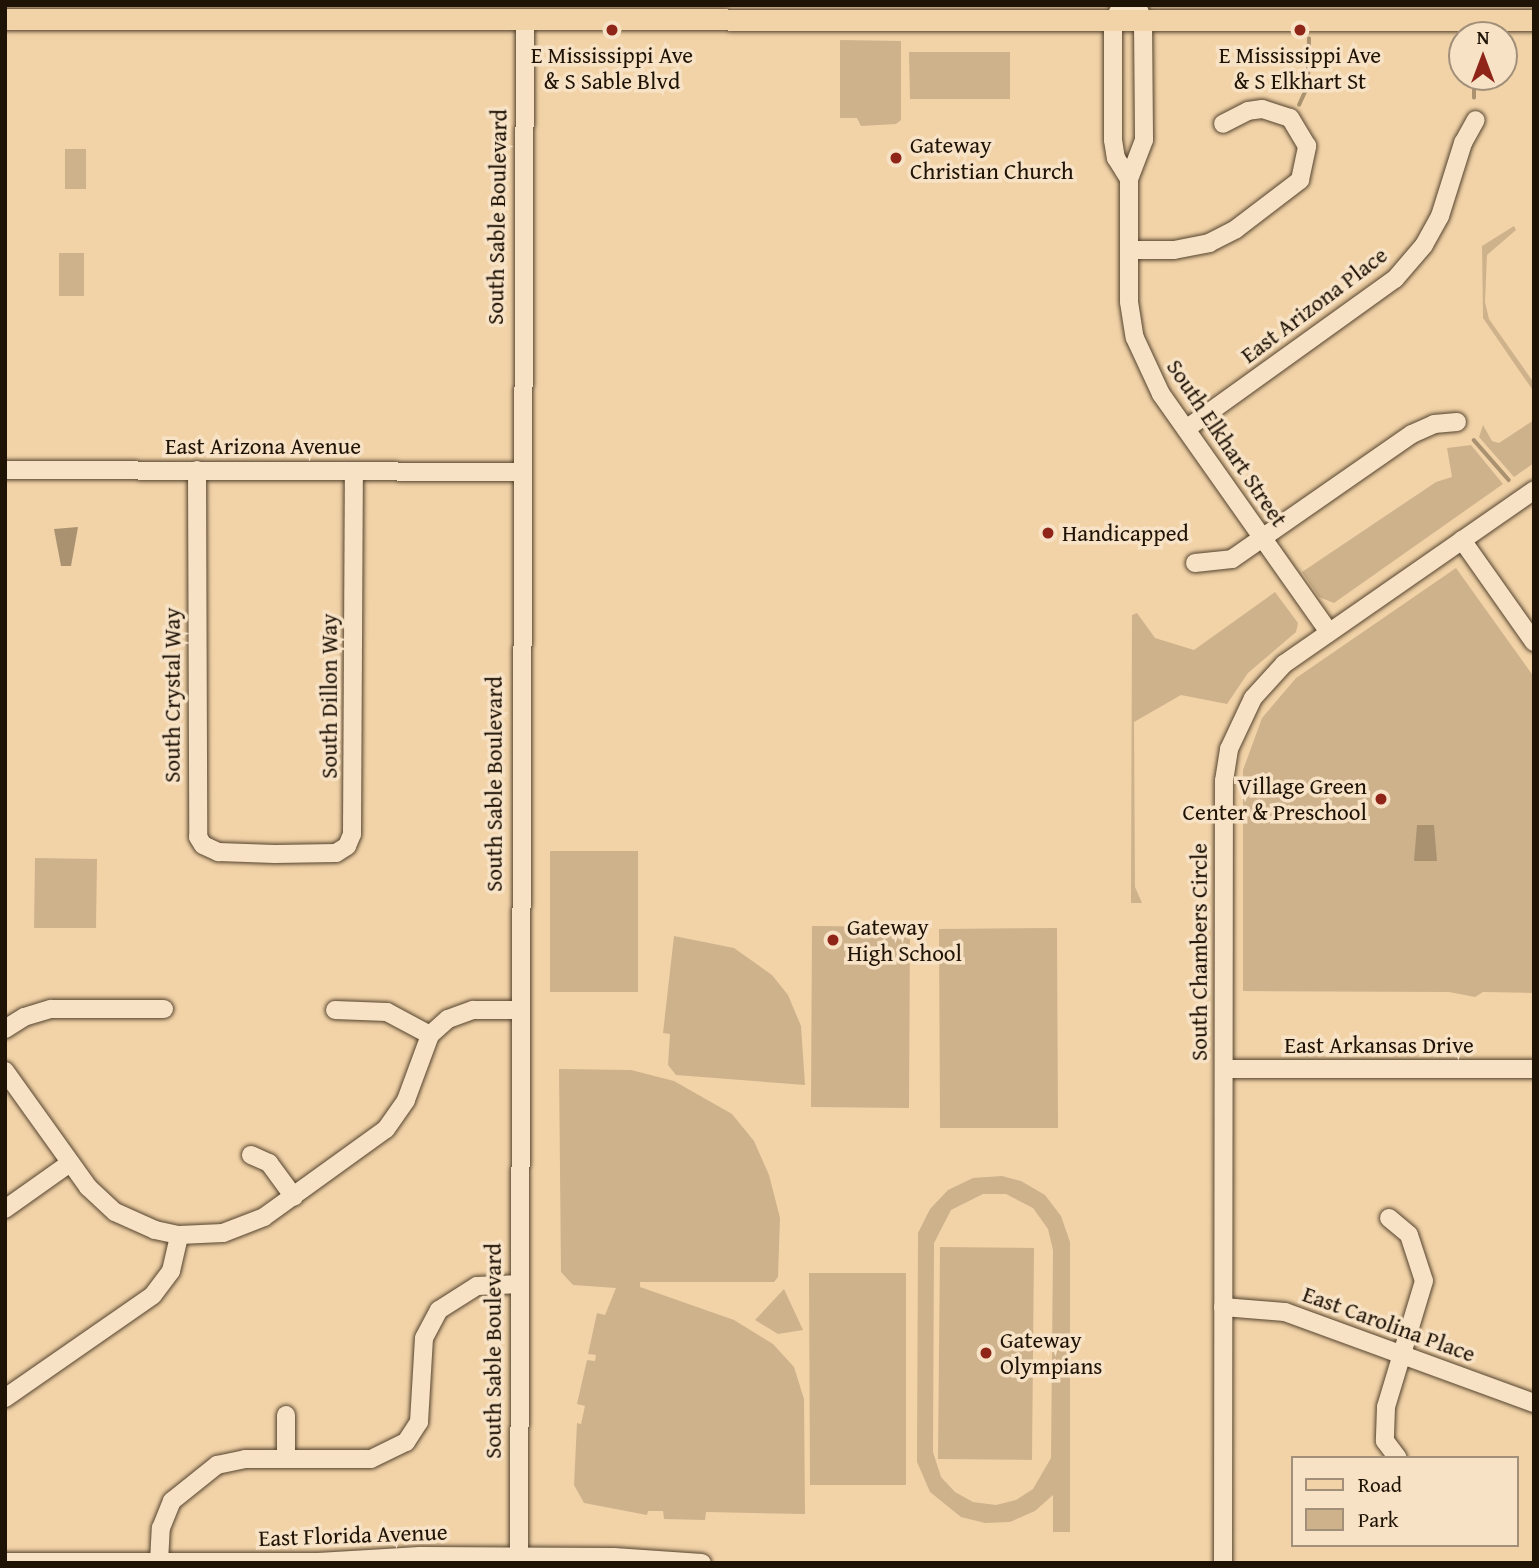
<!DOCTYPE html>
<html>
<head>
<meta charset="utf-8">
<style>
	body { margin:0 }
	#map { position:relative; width:1539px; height:1568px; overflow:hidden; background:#f2d3a8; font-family:"Gentium Book Plus",serif }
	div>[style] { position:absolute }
	.green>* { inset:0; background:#ceb28c }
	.water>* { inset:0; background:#aa9271 }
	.stream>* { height:3.5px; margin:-1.75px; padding:0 1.75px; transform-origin:1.75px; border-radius:1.75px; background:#aa9271 }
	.roads { filter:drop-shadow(0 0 2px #54432e) drop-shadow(0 0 2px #54432e) }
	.minor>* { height:18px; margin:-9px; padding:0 9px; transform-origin:9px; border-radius:9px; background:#f7e2c6 }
	.major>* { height:21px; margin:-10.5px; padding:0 10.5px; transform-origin:10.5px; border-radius:10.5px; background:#f2d3a8 }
	.dots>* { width:19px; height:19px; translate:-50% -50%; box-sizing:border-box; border:4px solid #f7e2c6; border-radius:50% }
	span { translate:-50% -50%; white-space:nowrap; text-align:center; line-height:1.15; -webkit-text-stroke:7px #f7e2c6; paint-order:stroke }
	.poi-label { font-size:23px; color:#1f1306 }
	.left { translate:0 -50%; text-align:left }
	.right { translate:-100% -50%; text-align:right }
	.street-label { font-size:23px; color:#1f1306 }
	.frame { position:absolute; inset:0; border:7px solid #1f1306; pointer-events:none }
	.legend { position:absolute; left:1291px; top:1456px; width:228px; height:91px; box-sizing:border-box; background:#f7e2c6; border:2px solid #a18f79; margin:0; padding:9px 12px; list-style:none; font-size:21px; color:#1f1306 }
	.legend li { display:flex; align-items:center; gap:14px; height:35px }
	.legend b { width:35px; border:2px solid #a18f79 }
	.north { position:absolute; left:1448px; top:21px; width:70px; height:70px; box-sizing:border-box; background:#f7e2c6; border:2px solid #a18f79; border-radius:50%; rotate:0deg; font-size:19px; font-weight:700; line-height:28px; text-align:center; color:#1f1306 }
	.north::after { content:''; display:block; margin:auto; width:24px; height:32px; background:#8f2418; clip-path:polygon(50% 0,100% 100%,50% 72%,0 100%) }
</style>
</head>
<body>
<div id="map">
	<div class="green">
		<div style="clip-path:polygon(840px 40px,901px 41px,901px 120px,896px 124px,861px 126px,857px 118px,840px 118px)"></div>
		<div style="clip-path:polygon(909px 52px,1010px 52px,1010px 99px,910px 99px)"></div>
		<div style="clip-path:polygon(65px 149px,86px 149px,86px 189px,65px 189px)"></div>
		<div style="clip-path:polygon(1514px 226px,1516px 230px,1487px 255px,1485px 302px,1489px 319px,1534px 383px,1534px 392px,1483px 318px,1482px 246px)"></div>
		<div style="clip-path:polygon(59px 253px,84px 253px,84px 296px,59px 296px)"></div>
		<div style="clip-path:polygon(1534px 420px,1534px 463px,1514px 477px,1479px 437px,1483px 425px,1492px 441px,1499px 443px)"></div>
		<div style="clip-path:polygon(1471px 445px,1503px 484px,1334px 603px,1319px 597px,1302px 572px,1436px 482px,1452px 477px,1447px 448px)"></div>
		<div style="clip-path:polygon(1456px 568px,1534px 677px,1534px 993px,1483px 992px,1475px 997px,1449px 992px,1243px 991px,1243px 770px,1262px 718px,1296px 678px)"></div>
		<div style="clip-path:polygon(1275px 592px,1298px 623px,1296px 632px,1248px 673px,1227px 704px,1181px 695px,1134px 722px,1135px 887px,1142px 903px,1131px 903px,1132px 615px,1137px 613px,1155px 638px,1194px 650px)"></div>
		<div style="clip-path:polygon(550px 851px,638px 851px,638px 992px,550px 992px)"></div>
		<div style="clip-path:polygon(35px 858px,97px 859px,96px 928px,34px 928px)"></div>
		<div style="clip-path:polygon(812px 926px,910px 927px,909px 1108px,811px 1107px)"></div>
		<div style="clip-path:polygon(1057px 928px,1058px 1128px,940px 1128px,939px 929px)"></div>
		<div style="clip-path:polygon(674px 936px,734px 948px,772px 975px,788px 995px,801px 1026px,805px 1085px,676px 1075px,668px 1065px,670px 1034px,663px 1033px)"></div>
		<div style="clip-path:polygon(559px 1069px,631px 1070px,674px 1081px,732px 1114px,754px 1141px,769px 1175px,780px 1218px,778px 1277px,774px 1282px,640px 1282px,640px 1287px,734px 1320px,773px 1344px,794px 1367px,804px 1399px,805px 1514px,706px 1512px,705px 1520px,664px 1519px,663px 1511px,648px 1511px,647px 1515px,584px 1503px,574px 1485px,577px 1423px,581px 1424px,585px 1406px,577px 1404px,587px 1360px,595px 1361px,596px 1355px,588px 1354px,597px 1313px,605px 1315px,616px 1288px,573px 1285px,561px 1272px)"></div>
		<div style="clip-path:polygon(evenodd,1002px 1176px,1021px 1181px,1045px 1195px,1061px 1216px,1070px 1242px,1070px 1532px,1053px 1532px,1053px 1495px,1035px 1511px,1010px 1522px,985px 1523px,961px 1517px,930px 1492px,917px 1462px,918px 1233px,930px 1209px,948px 1190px,973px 1178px,1002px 1176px,983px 1194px,1006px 1194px,1033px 1208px,1048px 1229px,1053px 1250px,1051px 1458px,1033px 1489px,1016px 1500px,996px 1505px,973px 1502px,955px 1492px,941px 1477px,933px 1452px,934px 1243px,951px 1210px,983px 1194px)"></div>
		<div style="clip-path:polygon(940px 1247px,1034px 1248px,1032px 1460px,938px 1459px)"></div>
		<div style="clip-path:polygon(809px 1273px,906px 1273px,906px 1485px,810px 1485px)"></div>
		<div style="clip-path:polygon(784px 1289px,803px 1330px,778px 1334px,755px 1320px)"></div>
	</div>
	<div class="water">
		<div style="clip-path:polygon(78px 527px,71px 566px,61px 566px,54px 529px)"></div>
		<div style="clip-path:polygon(1417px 825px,1434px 825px,1437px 861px,1414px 861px)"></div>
	</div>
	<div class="stream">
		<div style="left:1474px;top:98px;width:21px;rotate:-90deg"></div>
		<div style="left:1299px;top:105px;width:21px;rotate:-65deg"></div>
		<div style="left:1308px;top:86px;width:47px;rotate:-88.8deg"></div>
		<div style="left:1474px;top:440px;width:53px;rotate:48.8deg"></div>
	</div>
	<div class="roads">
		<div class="minor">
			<div style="left:1122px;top:5px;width:18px;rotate:119deg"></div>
			<div style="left:1113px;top:21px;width:119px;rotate:90deg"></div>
			<div style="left:1113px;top:140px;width:18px;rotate:81deg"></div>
			<div style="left:1116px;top:158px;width:25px;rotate:58deg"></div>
			<div style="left:1137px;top:5px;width:17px;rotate:69deg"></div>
			<div style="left:1143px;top:21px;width:119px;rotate:89.5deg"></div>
			<div style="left:1144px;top:140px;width:42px;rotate:111deg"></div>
			<div style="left:1129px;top:179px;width:123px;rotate:90deg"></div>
			<div style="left:1129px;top:302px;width:36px;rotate:81deg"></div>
			<div style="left:1135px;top:338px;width:62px;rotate:65.1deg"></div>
			<div style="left:1161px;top:394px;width:291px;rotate:54.8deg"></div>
			<div style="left:1129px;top:250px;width:45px"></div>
			<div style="left:1174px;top:250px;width:36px;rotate:-11deg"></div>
			<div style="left:1209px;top:243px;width:30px;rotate:-27deg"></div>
			<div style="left:1236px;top:229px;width:81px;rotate:-37.4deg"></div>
			<div style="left:1300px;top:180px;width:35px;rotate:-78deg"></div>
			<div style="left:1307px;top:146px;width:33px;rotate:-121deg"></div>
			<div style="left:1290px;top:118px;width:29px;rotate:-162deg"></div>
			<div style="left:1262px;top:109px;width:14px;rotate:172deg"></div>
			<div style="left:1248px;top:111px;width:28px;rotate:153deg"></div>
			<div style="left:1186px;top:429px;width:257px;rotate:-35.7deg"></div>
			<div style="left:1395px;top:279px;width:45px;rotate:-49.5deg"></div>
			<div style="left:1424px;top:245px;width:33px;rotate:-61deg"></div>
			<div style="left:1440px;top:216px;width:77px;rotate:-72.5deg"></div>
			<div style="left:1463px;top:143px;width:26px;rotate:-61deg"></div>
			<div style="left:5px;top:470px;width:517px;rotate:0.22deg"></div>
			<div style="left:197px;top:470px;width:367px;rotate:89.8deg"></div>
			<div style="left:198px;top:837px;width:9px;rotate:58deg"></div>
			<div style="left:203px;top:845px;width:17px;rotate:25deg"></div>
			<div style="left:218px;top:852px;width:57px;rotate:2deg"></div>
			<div style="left:275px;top:854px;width:61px;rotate:-0.9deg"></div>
			<div style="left:336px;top:853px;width:13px;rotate:-32deg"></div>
			<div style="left:347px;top:846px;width:13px;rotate:-67deg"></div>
			<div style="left:352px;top:834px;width:363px;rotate:-89.7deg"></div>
			<div style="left:1462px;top:540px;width:125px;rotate:54.8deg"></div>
			<div style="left:1195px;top:563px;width:37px;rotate:-6deg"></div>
			<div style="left:1232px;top:559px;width:219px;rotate:-34.8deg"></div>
			<div style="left:1412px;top:434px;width:24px;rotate:-24deg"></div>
			<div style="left:1434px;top:424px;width:23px;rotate:-5deg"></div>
			<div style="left:335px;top:1010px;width:52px;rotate:2.2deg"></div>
			<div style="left:387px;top:1012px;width:49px;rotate:28.1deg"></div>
			<div style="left:5px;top:1029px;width:22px;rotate:-32deg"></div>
			<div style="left:24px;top:1017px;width:28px;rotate:-17deg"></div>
			<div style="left:51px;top:1009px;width:113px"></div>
			<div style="left:1224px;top:1069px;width:310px"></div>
			<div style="left:5px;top:1071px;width:143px;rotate:54.4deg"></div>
			<div style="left:88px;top:1187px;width:37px;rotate:43deg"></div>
			<div style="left:115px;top:1212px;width:44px;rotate:24.2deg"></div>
			<div style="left:155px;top:1230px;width:25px;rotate:12deg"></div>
			<div style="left:179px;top:1235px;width:44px;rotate:-2.6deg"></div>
			<div style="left:223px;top:1233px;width:44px;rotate:-21.3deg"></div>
			<div style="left:264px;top:1217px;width:150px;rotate:-35.8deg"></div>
			<div style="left:386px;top:1129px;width:35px;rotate:-55deg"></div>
			<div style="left:406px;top:1100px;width:69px;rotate:-69.7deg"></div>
			<div style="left:430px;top:1035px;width:24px;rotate:-42deg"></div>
			<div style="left:448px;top:1019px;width:27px;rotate:-20deg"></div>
			<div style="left:473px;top:1010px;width:47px"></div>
			<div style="left:251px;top:1155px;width:20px;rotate:24deg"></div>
			<div style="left:269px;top:1163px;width:42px;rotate:53.7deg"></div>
			<div style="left:5px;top:1209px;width:80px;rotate:-35.3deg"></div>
			<div style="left:1389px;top:1218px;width:26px;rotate:40deg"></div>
			<div style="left:1409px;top:1235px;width:48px;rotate:71.9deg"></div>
			<div style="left:1424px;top:1281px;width:132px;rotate:106.8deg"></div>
			<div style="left:1386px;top:1407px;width:34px;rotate:92deg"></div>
			<div style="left:1385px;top:1441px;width:21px;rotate:53deg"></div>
			<div style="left:1223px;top:1307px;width:62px;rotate:4.6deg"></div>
			<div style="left:1285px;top:1312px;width:265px;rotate:20.1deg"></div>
			<div style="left:5px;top:1398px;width:180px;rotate:-34.8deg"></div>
			<div style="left:153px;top:1295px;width:30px;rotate:-53deg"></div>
			<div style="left:171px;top:1271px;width:37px;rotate:-77deg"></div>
			<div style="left:286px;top:1415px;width:44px;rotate:90deg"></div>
			<div style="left:5px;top:1562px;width:313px"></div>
			<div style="left:318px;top:1562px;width:102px;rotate:-3.4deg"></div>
			<div style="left:420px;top:1556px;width:194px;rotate:0.3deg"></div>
			<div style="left:614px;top:1557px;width:88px;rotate:3.9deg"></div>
			<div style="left:159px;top:1562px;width:34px;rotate:-87deg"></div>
			<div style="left:161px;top:1528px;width:29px;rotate:-68deg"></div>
			<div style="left:172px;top:1501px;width:58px;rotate:-38.7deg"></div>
			<div style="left:217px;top:1465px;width:29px;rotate:-12deg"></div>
			<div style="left:245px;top:1459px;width:126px"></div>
			<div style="left:371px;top:1459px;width:39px;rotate:-26deg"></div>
			<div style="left:406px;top:1442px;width:24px;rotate:-57deg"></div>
			<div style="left:419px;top:1422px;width:84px;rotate:-86.6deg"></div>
			<div style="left:424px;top:1338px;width:32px;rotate:-62deg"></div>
			<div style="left:439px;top:1310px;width:45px;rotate:-32.3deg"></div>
			<div style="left:477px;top:1286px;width:43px;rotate:-2.7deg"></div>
			<div style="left:519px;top:1563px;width:1541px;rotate:-89.78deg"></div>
			<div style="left:1223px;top:1563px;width:782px;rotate:-89.93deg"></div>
			<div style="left:1224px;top:781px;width:32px;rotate:-81deg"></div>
			<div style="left:1229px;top:749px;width:56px;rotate:-64.8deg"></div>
			<div style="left:1253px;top:698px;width:46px;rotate:-47.6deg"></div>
			<div style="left:1284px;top:664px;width:305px;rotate:-34.8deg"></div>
		</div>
		<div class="major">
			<div style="left:5px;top:19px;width:1529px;rotate:0.04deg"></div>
		</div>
	</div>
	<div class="dots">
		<div style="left:612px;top:30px;background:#8f2418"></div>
		<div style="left:1300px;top:30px;background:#8f2418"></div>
		<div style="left:896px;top:158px;background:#8f2418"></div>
		<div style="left:1048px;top:533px;background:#8f2418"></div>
		<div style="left:1381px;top:799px;background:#8f2418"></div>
		<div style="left:833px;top:940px;background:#8f2418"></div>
		<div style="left:986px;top:1353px;background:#8f2418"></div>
	</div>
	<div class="poi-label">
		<span style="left:612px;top:68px">E Mississippi Ave<br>&amp; S Sable Blvd</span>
		<span style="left:1300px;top:68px">E Mississippi Ave<br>&amp; S Elkhart St</span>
		<span class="left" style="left:910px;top:158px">Gateway<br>Christian Church</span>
		<span class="left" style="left:1062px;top:533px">Handicapped</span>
		<span class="right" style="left:1367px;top:799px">Village Green<br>Center &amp; Preschool</span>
		<span class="left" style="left:847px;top:940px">Gateway<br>High School</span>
		<span class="left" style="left:1000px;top:1353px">Gateway<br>Olympians</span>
	</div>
	<div class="street-label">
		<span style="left:497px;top:217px;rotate:-89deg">South Sable Boulevard</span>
		<span style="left:1314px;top:305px;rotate:-37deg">East Arizona Place</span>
		<span style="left:1227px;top:443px;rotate:56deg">South Elkhart Street</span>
		<span style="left:263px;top:446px">East Arizona Avenue</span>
		<span style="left:172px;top:695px;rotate:-90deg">South Crystal Way</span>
		<span style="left:329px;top:696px;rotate:-90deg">South Dillon Way</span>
		<span style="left:494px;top:784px;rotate:-90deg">South Sable Boulevard</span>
		<span style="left:1199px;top:952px;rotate:-90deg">South Chambers Circle</span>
		<span style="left:1379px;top:1045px">East Arkansas Drive</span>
		<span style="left:1389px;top:1324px;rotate:20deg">East Carolina Place</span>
		<span style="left:493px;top:1351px;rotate:-90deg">South Sable Boulevard</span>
		<span style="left:353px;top:1535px;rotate:-2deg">East Florida Avenue</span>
	</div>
	<div class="frame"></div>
	<ul class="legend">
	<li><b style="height:9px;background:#f2d3a8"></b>Road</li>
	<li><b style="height:19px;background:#ceb28c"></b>Park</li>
	</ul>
	<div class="north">N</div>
</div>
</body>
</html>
